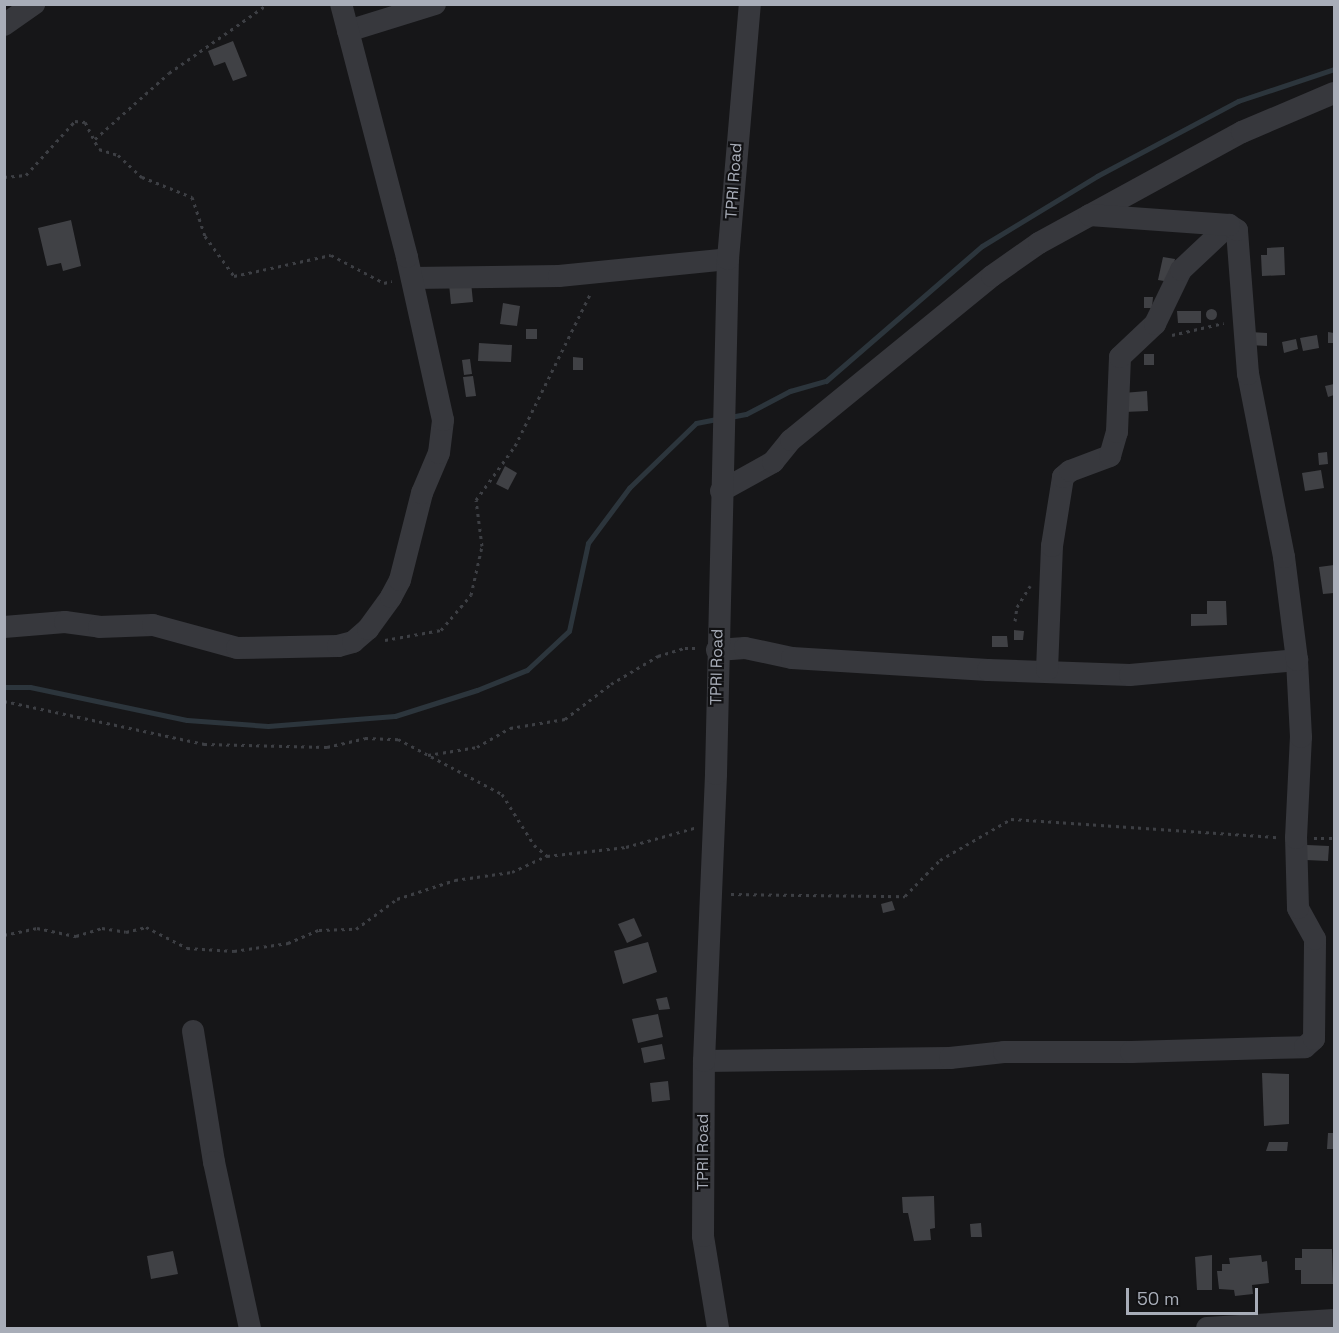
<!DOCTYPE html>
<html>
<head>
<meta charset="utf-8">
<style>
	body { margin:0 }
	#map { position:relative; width:1339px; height:1333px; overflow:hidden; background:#161618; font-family:"Space Grotesk",sans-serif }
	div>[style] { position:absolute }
	.stream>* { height:5px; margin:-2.5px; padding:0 2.5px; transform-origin:2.5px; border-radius:2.5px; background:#2c353c }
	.building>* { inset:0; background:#404145 }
	.round { border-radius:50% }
	.path>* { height:3px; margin-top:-1.5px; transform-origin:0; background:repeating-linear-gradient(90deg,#3d3f44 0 3px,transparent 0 7.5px) }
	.minor>* { height:22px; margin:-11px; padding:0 11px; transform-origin:11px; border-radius:11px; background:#37383d }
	span { translate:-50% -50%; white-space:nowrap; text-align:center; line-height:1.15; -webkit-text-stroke:4.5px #111113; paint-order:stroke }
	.street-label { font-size:16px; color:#a8adb8 }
	.frame { position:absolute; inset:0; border:6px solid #a8adb8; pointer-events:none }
	.scale { position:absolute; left:1126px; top:1288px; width:132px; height:27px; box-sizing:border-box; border:3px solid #a8adb8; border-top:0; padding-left:8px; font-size:18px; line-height:21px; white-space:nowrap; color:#a8adb8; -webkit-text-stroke:4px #111113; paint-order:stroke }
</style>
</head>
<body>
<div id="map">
	<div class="stream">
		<div style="left:730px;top:417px;width:16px;rotate:-11deg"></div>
		<div style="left:746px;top:414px;width:50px;rotate:-27.6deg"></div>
		<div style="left:790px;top:391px;width:37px;rotate:-16deg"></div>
		<div style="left:826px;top:381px;width:206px;rotate:-40.9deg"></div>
		<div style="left:982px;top:246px;width:135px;rotate:-31.3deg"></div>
		<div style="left:1097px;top:176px;width:160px;rotate:-28deg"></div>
		<div style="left:1238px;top:101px;width:101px;rotate:-18.4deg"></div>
		<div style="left:4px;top:687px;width:26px"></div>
		<div style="left:30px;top:687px;width:160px;rotate:11.9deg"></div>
		<div style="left:187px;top:720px;width:81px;rotate:4.2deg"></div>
		<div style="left:268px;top:726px;width:127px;rotate:-4.5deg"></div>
		<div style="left:395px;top:716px;width:86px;rotate:-17.6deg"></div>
		<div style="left:477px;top:690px;width:54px;rotate:-21.8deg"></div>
		<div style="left:527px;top:670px;width:57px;rotate:-42.9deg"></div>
		<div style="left:569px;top:631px;width:90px;rotate:-77.8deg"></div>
		<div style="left:588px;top:543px;width:69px;rotate:-53.3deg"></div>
		<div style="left:629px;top:488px;width:93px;rotate:-44.1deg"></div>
		<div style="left:696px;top:423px;width:21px;rotate:-11deg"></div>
	</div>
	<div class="building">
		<div style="clip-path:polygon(233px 41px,247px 76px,233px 81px,225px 62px,214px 66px,208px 51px)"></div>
		<div style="clip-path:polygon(71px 220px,81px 266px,63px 271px,61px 263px,47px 266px,38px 228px)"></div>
		<div style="clip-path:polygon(1284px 247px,1285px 275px,1262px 276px,1261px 255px,1267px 255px,1267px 248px)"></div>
		<div style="clip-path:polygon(1163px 257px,1175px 259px,1170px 282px,1158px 280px)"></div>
		<div style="clip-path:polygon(471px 282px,473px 302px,451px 304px,449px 284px)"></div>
		<div style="clip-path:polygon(1144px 297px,1153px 297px,1152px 308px,1144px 308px)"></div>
		<div style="clip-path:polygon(503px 303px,520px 306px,517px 326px,500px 324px)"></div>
		<div class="round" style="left:1205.5px;top:308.5px;width:11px;height:11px"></div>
		<div style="clip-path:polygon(1177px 311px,1201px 311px,1201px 323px,1178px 323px)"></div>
		<div style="clip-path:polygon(526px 329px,537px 329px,537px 339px,526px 339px)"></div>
		<div style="clip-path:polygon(1250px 332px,1267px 333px,1267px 346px,1250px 345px)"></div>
		<div style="clip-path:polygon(1328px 332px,1334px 333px,1334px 343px,1328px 343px)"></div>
		<div style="clip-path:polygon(1317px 335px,1319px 348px,1303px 351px,1300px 338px)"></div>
		<div style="clip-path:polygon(1296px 339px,1298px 349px,1284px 353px,1282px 342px)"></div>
		<div style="clip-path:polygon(479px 343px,512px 345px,511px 362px,478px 361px)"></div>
		<div style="clip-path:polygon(1144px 354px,1154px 354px,1154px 365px,1144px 365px)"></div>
		<div style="clip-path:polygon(573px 357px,583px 358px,583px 370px,573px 370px)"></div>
		<div style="clip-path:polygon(470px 359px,472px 374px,464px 375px,462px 360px)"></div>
		<div style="clip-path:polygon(473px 376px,476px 396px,466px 397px,463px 377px)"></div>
		<div style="clip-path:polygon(1334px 384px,1334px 395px,1328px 397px,1325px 386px)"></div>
		<div style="clip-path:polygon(1147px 391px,1148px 411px,1124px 412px,1123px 393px)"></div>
		<div style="clip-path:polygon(1327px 452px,1328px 464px,1319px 465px,1318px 453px)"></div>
		<div style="clip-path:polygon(505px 466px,517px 473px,508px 490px,496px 484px)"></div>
		<div style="clip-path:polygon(1321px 470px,1324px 488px,1305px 491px,1302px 473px)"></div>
		<div style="clip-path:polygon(1334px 565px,1334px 593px,1323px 594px,1319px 567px)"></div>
		<div style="clip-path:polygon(1207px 601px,1226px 601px,1227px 625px,1191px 626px,1191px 614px,1207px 614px)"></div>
		<div style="clip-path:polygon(1014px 630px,1024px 631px,1023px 640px,1014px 640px)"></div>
		<div style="clip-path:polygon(992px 636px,1007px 636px,1008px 647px,992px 647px)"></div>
		<div style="clip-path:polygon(1307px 845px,1329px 846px,1328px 861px,1306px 860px)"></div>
		<div style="clip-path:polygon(892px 901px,895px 910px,883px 913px,881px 904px)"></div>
		<div style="clip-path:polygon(634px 918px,642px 936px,627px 943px,618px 924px)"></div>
		<div style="clip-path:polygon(648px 942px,657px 972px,623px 984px,614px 951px)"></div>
		<div style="clip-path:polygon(667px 997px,670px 1009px,659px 1010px,656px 999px)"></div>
		<div style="clip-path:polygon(658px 1014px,663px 1037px,638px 1043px,632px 1019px)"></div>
		<div style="clip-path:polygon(662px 1044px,665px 1059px,644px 1063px,641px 1048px)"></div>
		<div style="clip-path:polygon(1262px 1073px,1289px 1074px,1289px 1124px,1264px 1126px)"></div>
		<div style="clip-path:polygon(668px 1081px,670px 1100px,652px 1102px,650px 1083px)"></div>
		<div style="clip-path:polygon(1328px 1133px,1334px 1133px,1334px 1149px,1327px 1149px)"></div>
		<div style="clip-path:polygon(1269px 1142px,1288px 1142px,1287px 1151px,1266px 1151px)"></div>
		<div style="clip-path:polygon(934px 1196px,935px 1228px,930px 1229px,931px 1240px,914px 1241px,908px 1213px,903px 1213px,902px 1197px)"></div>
		<div style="clip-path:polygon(981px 1223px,982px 1237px,971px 1237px,970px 1224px)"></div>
		<div style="clip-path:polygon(1302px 1249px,1332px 1249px,1333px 1284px,1301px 1284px,1301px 1270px,1295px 1270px,1295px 1258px,1302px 1258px)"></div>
		<div style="clip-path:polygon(173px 1251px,178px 1274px,151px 1279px,147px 1256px)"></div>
		<div style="clip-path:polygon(1212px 1255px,1212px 1290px,1197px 1290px,1195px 1257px)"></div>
		<div style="clip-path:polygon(1261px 1255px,1262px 1262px,1267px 1261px,1269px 1283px,1252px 1285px,1253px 1294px,1235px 1296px,1234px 1290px,1219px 1289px,1217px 1271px,1222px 1271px,1222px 1264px,1230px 1264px,1229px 1258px)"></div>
	</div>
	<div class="path">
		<div style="left:95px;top:139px;width:99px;rotate:-41.7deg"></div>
		<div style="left:169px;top:73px;width:121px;rotate:-34.9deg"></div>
		<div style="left:4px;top:177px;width:22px;rotate:-5deg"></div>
		<div style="left:26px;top:175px;width:73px;rotate:-47.8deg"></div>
		<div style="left:75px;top:121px;width:10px;rotate:6deg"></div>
		<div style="left:85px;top:122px;width:30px;rotate:63deg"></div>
		<div style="left:99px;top:149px;width:20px;rotate:18deg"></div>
		<div style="left:118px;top:155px;width:33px;rotate:43deg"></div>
		<div style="left:142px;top:177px;width:54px;rotate:21.8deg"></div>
		<div style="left:192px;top:197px;width:41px;rotate:71.6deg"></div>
		<div style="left:205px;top:236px;width:49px;rotate:54.1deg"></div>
		<div style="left:234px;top:276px;width:99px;rotate:-12.2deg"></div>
		<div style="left:331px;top:255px;width:60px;rotate:27.8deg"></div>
		<div style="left:384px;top:283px;width:8px;rotate:-14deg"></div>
		<div style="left:1172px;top:335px;width:53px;rotate:-13deg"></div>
		<div style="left:1015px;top:621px;width:14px;rotate:-82deg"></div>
		<div style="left:1017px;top:607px;width:25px;rotate:-58deg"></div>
		<div style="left:385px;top:640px;width:57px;rotate:-10.1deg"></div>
		<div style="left:441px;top:630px;width:46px;rotate:-49.4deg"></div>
		<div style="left:471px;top:595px;width:50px;rotate:-77.3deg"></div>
		<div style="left:482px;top:546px;width:46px;rotate:-97.4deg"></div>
		<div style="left:476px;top:500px;width:67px;rotate:-54.2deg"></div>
		<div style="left:515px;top:446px;width:172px;rotate:-63.7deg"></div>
		<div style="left:4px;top:701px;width:205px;rotate:12.1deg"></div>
		<div style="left:204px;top:744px;width:123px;rotate:1.4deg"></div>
		<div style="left:327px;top:747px;width:39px;rotate:-13deg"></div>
		<div style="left:365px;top:738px;width:33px;rotate:2deg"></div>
		<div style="left:398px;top:739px;width:118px;rotate:27.9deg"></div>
		<div style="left:502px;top:794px;width:60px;rotate:57.9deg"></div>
		<div style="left:534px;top:845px;width:17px;rotate:40deg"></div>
		<div style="left:428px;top:755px;width:50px;rotate:-9.3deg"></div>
		<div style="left:477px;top:747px;width:38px;rotate:-30deg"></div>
		<div style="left:510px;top:728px;width:56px;rotate:-9.3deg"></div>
		<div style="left:565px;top:719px;width:58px;rotate:-37.3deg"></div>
		<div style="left:611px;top:684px;width:55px;rotate:-30.8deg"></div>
		<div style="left:658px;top:656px;width:28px;rotate:-17deg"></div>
		<div style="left:685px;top:648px;width:12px"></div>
		<div style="left:1314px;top:838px;width:20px"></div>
		<div style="left:731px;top:894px;width:174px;rotate:0.7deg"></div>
		<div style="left:905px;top:896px;width:50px;rotate:-45.8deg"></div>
		<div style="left:940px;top:860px;width:82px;rotate:-30deg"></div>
		<div style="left:1011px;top:819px;width:267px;rotate:3.9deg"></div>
		<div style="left:4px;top:935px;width:34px;rotate:-12deg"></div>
		<div style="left:37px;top:928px;width:40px;rotate:12deg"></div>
		<div style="left:76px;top:936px;width:27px;rotate:-17deg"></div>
		<div style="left:102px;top:928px;width:24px;rotate:9deg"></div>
		<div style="left:126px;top:932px;width:21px;rotate:-14deg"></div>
		<div style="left:146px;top:927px;width:46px;rotate:27.1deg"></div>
		<div style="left:187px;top:948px;width:47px;rotate:3.7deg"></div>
		<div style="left:234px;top:951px;width:55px;rotate:-8.4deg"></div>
		<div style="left:288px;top:943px;width:34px;rotate:-23deg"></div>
		<div style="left:319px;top:930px;width:37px;rotate:-2deg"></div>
		<div style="left:356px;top:929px;width:51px;rotate:-36.2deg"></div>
		<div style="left:397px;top:899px;width:61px;rotate:-18.1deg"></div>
		<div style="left:455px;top:880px;width:58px;rotate:-8deg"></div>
		<div style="left:512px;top:872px;width:38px;rotate:-25deg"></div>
		<div style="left:547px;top:856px;width:80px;rotate:-6.5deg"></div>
		<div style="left:626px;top:847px;width:71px;rotate:-15.6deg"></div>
	</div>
	<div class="minor">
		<div style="left:4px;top:25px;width:37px;rotate:-35deg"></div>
		<div style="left:348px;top:31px;width:91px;rotate:-17.2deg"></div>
		<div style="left:412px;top:278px;width:147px;rotate:-0.8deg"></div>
		<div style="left:559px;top:276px;width:170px;rotate:-5.7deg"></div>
		<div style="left:721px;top:491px;width:60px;rotate:-29.1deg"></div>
		<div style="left:773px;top:462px;width:28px;rotate:-51deg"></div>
		<div style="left:791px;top:440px;width:259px;rotate:-39.2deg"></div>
		<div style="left:992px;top:276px;width:57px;rotate:-35.1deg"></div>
		<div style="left:1039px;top:243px;width:231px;rotate:-28.7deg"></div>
		<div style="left:1242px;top:132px;width:100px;rotate:-23deg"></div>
		<div style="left:4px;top:627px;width:61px;rotate:-4.7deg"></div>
		<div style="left:65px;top:622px;width:34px;rotate:8deg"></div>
		<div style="left:99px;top:627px;width:54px;rotate:-2.1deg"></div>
		<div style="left:153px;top:625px;width:87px;rotate:15.3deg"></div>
		<div style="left:237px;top:648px;width:101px;rotate:-1.1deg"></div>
		<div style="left:338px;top:646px;width:16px;rotate:-15deg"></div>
		<div style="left:353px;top:642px;width:20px;rotate:-41deg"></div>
		<div style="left:368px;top:629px;width:39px;rotate:-54deg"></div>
		<div style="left:391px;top:597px;width:19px;rotate:-62deg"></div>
		<div style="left:400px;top:580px;width:90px;rotate:-75.8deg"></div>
		<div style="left:422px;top:493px;width:43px;rotate:-67deg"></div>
		<div style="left:439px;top:453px;width:33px;rotate:-83deg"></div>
		<div style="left:443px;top:420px;width:167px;rotate:-102.5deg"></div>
		<div style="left:407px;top:257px;width:261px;rotate:-104.6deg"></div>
		<div style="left:717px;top:650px;width:28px;rotate:-4deg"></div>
		<div style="left:745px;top:648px;width:48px;rotate:12deg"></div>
		<div style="left:792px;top:658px;width:196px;rotate:3.5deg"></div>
		<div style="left:988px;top:670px;width:142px;rotate:2deg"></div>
		<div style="left:1130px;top:675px;width:168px;rotate:-5.1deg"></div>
		<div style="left:1047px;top:670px;width:124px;rotate:-87.7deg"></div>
		<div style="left:1052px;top:546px;width:70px;rotate:-80.9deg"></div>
		<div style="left:1063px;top:477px;width:9px;rotate:-41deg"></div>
		<div style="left:1070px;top:471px;width:43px;rotate:-20.6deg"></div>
		<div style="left:1110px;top:456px;width:25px;rotate:-74deg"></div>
		<div style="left:1117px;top:432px;width:75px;rotate:-87.7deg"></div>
		<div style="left:1120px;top:357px;width:48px;rotate:-43.3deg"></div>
		<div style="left:1155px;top:324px;width:60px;rotate:-64.3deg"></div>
		<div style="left:1181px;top:270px;width:66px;rotate:-43.2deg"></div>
		<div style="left:193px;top:1031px;width:133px;rotate:80.9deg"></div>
		<div style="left:214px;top:1162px;width:170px;rotate:77.8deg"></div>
		<div style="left:704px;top:1061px;width:246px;rotate:-0.7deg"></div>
		<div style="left:950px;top:1058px;width:54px;rotate:-6.3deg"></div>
		<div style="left:1004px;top:1052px;width:127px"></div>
		<div style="left:1131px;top:1052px;width:174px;rotate:-1.6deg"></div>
		<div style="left:1305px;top:1047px;width:12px;rotate:-42deg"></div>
		<div style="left:1314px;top:1039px;width:100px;rotate:-89.4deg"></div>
		<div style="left:1315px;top:939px;width:35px;rotate:-119deg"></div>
		<div style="left:1298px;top:908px;width:70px;rotate:-91.6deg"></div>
		<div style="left:1296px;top:838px;width:101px;rotate:-87.2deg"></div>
		<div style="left:1301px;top:737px;width:77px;rotate:-93deg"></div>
		<div style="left:1297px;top:660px;width:104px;rotate:-97.2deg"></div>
		<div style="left:1284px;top:557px;width:187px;rotate:-101.1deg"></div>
		<div style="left:1248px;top:374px;width:144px;rotate:-94.4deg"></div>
		<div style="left:1237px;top:230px;width:9px;rotate:-148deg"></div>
		<div style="left:1229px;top:225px;width:140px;rotate:-175.9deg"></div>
		<div style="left:718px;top:1328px;width:93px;rotate:-99.3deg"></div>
		<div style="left:703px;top:1236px;width:175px;rotate:-89.7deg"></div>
		<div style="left:704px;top:1061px;width:287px;rotate:-87.6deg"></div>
		<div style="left:716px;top:774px;width:515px;rotate:-88.67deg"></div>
		<div style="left:728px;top:259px;width:256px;rotate:-85.1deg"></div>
		<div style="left:1207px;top:1328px;width:127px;rotate:-3.6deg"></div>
	</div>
	<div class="street-label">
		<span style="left:734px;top:181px;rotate:-86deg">TPRI Road</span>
		<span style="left:717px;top:667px;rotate:-89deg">TPRI Road</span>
		<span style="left:703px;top:1152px;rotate:-90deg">TPRI Road</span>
	</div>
	<div class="frame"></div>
	<div class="scale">50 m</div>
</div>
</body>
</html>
